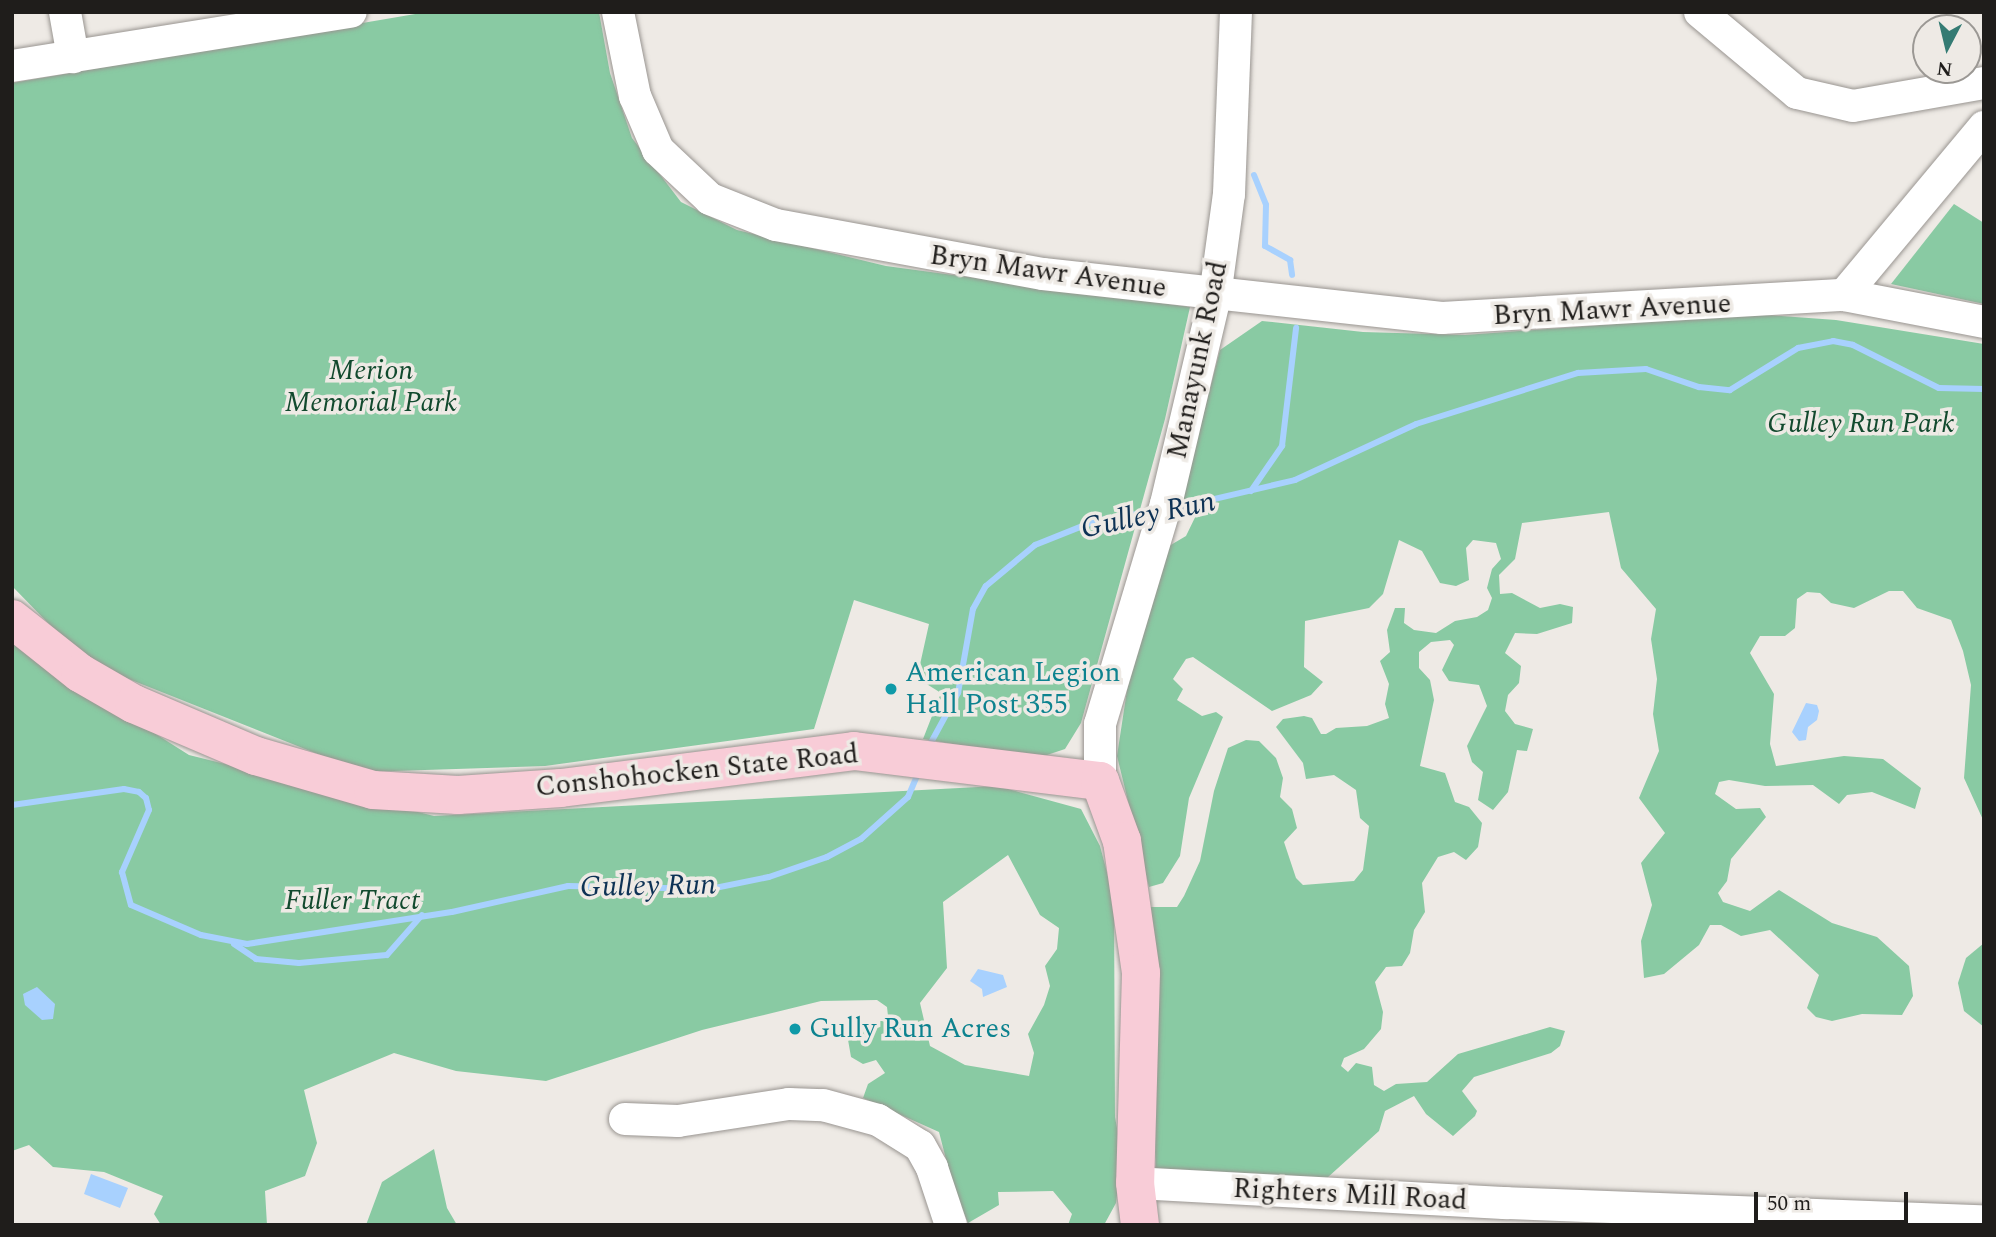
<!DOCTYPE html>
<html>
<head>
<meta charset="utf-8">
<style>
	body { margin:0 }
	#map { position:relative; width:1996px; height:1237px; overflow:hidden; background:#eeeae5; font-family:Spectral,serif }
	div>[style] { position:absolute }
	.green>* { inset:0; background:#89caa3 }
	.water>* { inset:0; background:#a8d1fe }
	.stream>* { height:6px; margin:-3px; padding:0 3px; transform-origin:3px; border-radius:3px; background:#a8d1fe }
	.roads { filter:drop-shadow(0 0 2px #999591) drop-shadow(0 0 2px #999591) }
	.minor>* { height:32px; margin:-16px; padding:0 16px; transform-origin:16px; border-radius:16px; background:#fff }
	.major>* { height:38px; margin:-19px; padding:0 19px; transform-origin:19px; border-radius:19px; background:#f8ccd7 }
	.dots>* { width:19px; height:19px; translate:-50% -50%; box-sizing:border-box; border:4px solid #eeeae5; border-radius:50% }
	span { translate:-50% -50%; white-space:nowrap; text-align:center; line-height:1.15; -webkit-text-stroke:7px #eeeae5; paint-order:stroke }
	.street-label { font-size:28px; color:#1f1d1b }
	.park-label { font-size:28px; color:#124a2e; font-style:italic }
	.culture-label { font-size:28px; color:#0d838f }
	.left { translate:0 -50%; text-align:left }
	.water-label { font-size:30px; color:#0d3255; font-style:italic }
	.frame { position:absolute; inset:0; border:14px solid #1f1d1b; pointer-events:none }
	.north { position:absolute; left:1912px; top:14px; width:70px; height:70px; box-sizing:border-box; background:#eeeae5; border:2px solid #9b9894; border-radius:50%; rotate:187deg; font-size:19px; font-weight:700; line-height:28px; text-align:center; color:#1f1d1b }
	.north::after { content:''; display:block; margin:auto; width:24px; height:32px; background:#347b73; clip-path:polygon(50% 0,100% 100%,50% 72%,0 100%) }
	.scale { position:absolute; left:1754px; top:1192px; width:154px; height:32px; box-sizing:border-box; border:4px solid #1f1d1b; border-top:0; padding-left:9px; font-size:21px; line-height:24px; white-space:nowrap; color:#1f1d1b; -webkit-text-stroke:5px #eeeae5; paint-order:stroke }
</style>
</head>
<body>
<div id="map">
	<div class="green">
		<div style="clip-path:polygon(427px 12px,599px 12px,610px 73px,632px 138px,681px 202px,737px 230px,886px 266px,1190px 307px,1165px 419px,1081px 723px,1065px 749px,1038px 758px,923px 739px,941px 693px,917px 678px,929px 624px,854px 600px,814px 729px,545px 766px,363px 772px,86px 662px,12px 586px,12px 83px)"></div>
		<div style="clip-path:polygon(1954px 204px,1984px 223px,1984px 304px,1891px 284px)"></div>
		<div style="clip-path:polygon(1752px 314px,1836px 320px,1984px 344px,1984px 822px,1964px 778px,1971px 685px,1963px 651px,1951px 620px,1917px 608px,1903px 591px,1889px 591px,1854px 608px,1831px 603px,1820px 593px,1807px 592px,1797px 599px,1795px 628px,1785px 636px,1760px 636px,1750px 653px,1774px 694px,1770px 744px,1776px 766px,1844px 756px,1883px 759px,1921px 788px,1915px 809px,1872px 792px,1847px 795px,1839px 804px,1813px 785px,1765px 786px,1729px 780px,1719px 782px,1715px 794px,1736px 809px,1760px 808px,1766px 817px,1731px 859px,1727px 881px,1718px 893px,1723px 902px,1750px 911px,1779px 890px,1832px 923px,1877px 937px,1909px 966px,1913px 996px,1902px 1015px,1862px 1014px,1832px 1021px,1816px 1017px,1807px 1008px,1819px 975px,1770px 930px,1741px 936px,1721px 925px,1710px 925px,1699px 945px,1664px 974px,1644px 978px,1641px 941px,1652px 905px,1641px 863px,1665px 833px,1639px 798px,1659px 751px,1653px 714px,1657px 679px,1651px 639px,1656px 609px,1621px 568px,1609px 512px,1522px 523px,1515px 559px,1499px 575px,1500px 594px,1512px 593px,1540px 608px,1560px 604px,1573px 607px,1572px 623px,1537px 634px,1515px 633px,1505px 653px,1521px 666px,1519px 683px,1508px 695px,1505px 711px,1515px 724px,1533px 729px,1527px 751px,1517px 750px,1508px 792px,1493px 810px,1478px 800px,1483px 772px,1472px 762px,1467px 746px,1487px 706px,1479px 685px,1449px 681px,1442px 670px,1454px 645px,1450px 640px,1431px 642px,1419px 652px,1419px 668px,1430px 680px,1434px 700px,1420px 766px,1445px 773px,1455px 802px,1469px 807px,1482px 823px,1478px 847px,1466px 860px,1454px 852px,1438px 857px,1422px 883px,1425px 912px,1414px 930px,1410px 953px,1402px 966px,1386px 967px,1375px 982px,1383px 1012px,1381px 1029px,1364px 1049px,1344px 1058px,1341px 1066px,1348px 1072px,1356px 1063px,1372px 1067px,1374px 1085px,1384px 1091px,1396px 1084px,1427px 1082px,1458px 1054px,1550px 1027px,1565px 1031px,1560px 1046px,1551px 1053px,1474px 1077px,1462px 1091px,1477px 1111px,1475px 1116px,1453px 1136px,1426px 1114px,1414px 1096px,1385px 1111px,1379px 1131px,1327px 1178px,1156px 1171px,1146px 907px,1177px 907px,1184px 896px,1200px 861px,1214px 791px,1228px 748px,1246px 740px,1259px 741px,1276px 758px,1283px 778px,1280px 797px,1292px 809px,1297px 828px,1284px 842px,1296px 878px,1303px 885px,1354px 881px,1363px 870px,1369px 826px,1360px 818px,1356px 790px,1334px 775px,1306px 779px,1303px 763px,1276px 727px,1283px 719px,1304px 716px,1312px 718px,1321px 734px,1326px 734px,1336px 728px,1367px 726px,1389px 718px,1385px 704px,1389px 684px,1380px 661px,1390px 652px,1387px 630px,1395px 608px,1405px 608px,1404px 623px,1414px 630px,1436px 633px,1455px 621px,1477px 617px,1488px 610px,1492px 598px,1487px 588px,1492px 569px,1501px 559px,1496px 543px,1473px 540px,1466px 548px,1469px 580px,1456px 586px,1440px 583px,1422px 551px,1399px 540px,1383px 594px,1369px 608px,1305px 621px,1304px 667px,1323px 682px,1311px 695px,1272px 711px,1193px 657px,1186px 659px,1173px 679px,1183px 689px,1177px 700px,1202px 716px,1216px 712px,1223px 717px,1189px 798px,1180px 856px,1163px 883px,1149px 887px,1117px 756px,1129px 677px,1169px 546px,1186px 536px,1203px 501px,1180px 505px,1220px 350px,1262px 321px,1363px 332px,1465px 335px)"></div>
		<div style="clip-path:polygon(evenodd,12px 643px,189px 755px,434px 816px,997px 786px,1081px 809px,1100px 846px,1114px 899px,1115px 1117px,1122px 1156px,1116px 1203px,1104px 1225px,1068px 1225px,1072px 1214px,1053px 1191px,998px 1192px,999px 1205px,968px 1223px,954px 1190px,939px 1132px,863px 1098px,868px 1084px,885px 1073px,876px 1060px,863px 1064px,851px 1057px,847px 1034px,854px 1021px,884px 1021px,888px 1016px,887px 1007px,877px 1000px,821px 1001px,702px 1030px,546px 1081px,456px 1071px,394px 1053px,304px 1090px,317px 1143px,305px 1176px,265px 1191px,267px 1225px,161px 1225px,154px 1214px,163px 1196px,104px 1172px,53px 1167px,29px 1145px,12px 1151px,12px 643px,1008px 855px,1040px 915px,1059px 928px,1057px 949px,1045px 966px,1050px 986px,1044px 1005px,1028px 1034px,1034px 1053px,1029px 1076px,965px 1065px,930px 1046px,920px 1003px,947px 968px,943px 902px,1008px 855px)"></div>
		<div style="clip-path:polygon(1984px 943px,1984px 1027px,1964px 1011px,1958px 983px,1966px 958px)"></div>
		<div style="clip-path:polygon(434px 1149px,447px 1208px,457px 1225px,366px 1225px,382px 1182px)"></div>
	</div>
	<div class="water">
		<div style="clip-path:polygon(1806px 703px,1817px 705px,1819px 711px,1817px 720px,1808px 727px,1806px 740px,1799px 741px,1792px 732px)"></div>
		<div style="clip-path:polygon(978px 969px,1003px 975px,1007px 987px,983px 997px,982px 989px,970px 981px)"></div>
		<div style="clip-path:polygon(37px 987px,55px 1004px,53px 1019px,42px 1020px,25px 1005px,23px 994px)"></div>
		<div style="clip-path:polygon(91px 1174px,128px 1188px,120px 1208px,84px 1194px)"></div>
	</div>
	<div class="stream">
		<div style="left:1254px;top:175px;width:32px;rotate:68deg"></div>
		<div style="left:1266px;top:205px;width:41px;rotate:91.4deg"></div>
		<div style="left:1265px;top:246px;width:29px;rotate:29deg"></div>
		<div style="left:1290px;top:260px;width:15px;rotate:82deg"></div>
		<div style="left:1251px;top:491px;width:55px;rotate:-55.4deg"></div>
		<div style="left:1282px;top:446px;width:119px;rotate:-83.2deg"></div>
		<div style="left:1176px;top:508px;width:122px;rotate:-13.2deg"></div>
		<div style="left:1295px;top:480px;width:133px;rotate:-24.8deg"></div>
		<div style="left:1416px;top:424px;width:170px;rotate:-17.5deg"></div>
		<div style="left:1578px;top:373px;width:68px;rotate:-3.4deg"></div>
		<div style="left:1646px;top:369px;width:56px;rotate:18.8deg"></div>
		<div style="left:1699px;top:387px;width:31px;rotate:6deg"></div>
		<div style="left:1730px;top:390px;width:80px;rotate:-31.7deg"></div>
		<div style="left:1798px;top:348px;width:36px;rotate:-11deg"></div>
		<div style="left:1833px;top:341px;width:20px;rotate:11deg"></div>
		<div style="left:1853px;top:345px;width:96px;rotate:26.6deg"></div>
		<div style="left:1939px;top:388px;width:45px;rotate:1.3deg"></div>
		<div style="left:928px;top:748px;width:63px;rotate:-61.4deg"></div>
		<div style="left:958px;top:693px;width:85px;rotate:-79.9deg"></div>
		<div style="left:973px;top:609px;width:26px;rotate:-61deg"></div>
		<div style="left:986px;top:586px;width:64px;rotate:-39.9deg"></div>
		<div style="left:1035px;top:545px;width:65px;rotate:-21.8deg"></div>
		<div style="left:1095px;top:521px;width:61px;rotate:-9.5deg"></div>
		<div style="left:12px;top:805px;width:113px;rotate:-8.1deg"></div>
		<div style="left:124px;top:789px;width:15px;rotate:11deg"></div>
		<div style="left:139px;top:792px;width:9px;rotate:41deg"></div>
		<div style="left:146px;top:798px;width:12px;rotate:76deg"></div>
		<div style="left:149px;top:810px;width:68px;rotate:113.5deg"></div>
		<div style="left:122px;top:872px;width:34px;rotate:75deg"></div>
		<div style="left:131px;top:905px;width:76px;rotate:23.2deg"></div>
		<div style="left:201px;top:935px;width:47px;rotate:11.1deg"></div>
		<div style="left:247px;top:944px;width:207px;rotate:-8.9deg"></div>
		<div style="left:452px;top:912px;width:119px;rotate:-12.6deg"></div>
		<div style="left:568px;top:886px;width:142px;rotate:1.2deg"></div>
		<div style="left:710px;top:889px;width:60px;rotate:-11.5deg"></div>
		<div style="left:769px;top:877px;width:61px;rotate:-19deg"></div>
		<div style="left:827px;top:857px;width:38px;rotate:-28deg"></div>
		<div style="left:861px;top:839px;width:63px;rotate:-41.8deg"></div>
		<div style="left:908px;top:797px;width:28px;rotate:-67deg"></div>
		<div style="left:234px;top:944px;width:27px;rotate:34deg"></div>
		<div style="left:256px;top:959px;width:43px;rotate:5.3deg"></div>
		<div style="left:299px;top:963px;width:88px;rotate:-5.2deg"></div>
		<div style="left:387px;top:955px;width:53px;rotate:-48.8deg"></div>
	</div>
	<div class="roads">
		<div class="minor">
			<div style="left:65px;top:12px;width:46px;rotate:79.9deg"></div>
			<div style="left:618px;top:12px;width:86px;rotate:78.6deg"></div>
			<div style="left:635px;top:96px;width:59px;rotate:66.9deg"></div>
			<div style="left:658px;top:150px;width:71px;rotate:43.3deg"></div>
			<div style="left:710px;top:199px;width:71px;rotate:21.5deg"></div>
			<div style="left:776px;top:225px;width:271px;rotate:10.4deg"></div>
			<div style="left:1043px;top:274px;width:401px;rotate:6.3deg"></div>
			<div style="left:1442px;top:318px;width:403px;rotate:-3.3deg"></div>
			<div style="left:1844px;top:295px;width:143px;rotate:10.9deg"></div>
			<div style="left:1700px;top:12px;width:126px;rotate:39.9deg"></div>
			<div style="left:1797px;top:93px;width:57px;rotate:13.1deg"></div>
			<div style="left:1853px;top:106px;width:133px;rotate:-10deg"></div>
			<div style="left:12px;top:66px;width:343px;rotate:-9.1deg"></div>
			<div style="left:1844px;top:295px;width:219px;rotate:-50.2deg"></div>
			<div style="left:1100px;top:781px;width:57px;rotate:-90deg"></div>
			<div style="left:1100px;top:724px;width:230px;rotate:-73.3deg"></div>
			<div style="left:1166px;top:504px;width:214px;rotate:-76.7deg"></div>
			<div style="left:1215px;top:296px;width:103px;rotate:-82.2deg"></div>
			<div style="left:1229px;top:194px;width:182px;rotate:-87.8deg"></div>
			<div style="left:625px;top:1119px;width:53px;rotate:2.2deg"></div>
			<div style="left:678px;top:1121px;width:112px;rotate:-8.7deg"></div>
			<div style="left:789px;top:1104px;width:34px;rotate:2deg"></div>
			<div style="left:823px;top:1105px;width:57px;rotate:15.3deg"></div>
			<div style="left:878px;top:1120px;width:49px;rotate:31.8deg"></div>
			<div style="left:920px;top:1146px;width:25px;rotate:61deg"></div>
			<div style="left:932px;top:1168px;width:60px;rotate:71.6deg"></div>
			<div style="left:1135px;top:1183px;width:371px;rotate:3.1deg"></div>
			<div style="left:1505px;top:1203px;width:479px;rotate:2.2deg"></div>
		</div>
		<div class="major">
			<div style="left:12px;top:619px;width:87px;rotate:38.5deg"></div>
			<div style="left:80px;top:673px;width:62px;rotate:29.9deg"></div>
			<div style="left:134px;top:704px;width:133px;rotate:23.1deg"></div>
			<div style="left:256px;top:756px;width:122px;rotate:16.2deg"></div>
			<div style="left:373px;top:790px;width:85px;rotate:3.4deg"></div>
			<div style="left:458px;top:795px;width:103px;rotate:-3.9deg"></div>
			<div style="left:561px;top:788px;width:295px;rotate:-7.2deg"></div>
			<div style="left:854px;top:751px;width:248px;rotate:7deg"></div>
			<div style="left:1100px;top:781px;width:64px;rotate:69.9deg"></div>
			<div style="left:1122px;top:841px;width:133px;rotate:81.8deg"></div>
			<div style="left:1141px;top:973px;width:210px;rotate:91.6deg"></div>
			<div style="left:1135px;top:1183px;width:42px;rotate:83.2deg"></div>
		</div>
	</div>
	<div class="dots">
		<div style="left:891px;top:689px;background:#0f9aa8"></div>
		<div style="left:795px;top:1029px;background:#0f9aa8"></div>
	</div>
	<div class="street-label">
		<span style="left:1048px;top:272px;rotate:8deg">Bryn Mawr Avenue</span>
		<span style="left:1612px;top:310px;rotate:-3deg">Bryn Mawr Avenue</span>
		<span style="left:1198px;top:360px;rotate:-78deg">Manayunk Road</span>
		<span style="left:697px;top:771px;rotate:-6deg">Conshohocken State Road</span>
		<span style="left:1350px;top:1195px;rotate:3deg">Righters Mill Road</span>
	</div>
	<div class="park-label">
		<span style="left:371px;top:387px">Merion<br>Memorial Park</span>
		<span style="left:1861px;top:424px">Gulley Run Park</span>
		<span style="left:352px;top:901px">Fuller Tract</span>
	</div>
	<div class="culture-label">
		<span class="left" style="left:905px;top:689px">American Legion<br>Hall Post 355</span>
		<span class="left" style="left:809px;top:1029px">Gully Run Acres</span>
	</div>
	<div class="water-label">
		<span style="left:1148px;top:515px;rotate:-12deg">Gulley Run</span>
		<span style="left:648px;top:886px;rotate:-1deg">Gulley Run</span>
	</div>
	<div class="frame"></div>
	<div class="north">N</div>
	<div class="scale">50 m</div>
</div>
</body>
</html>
